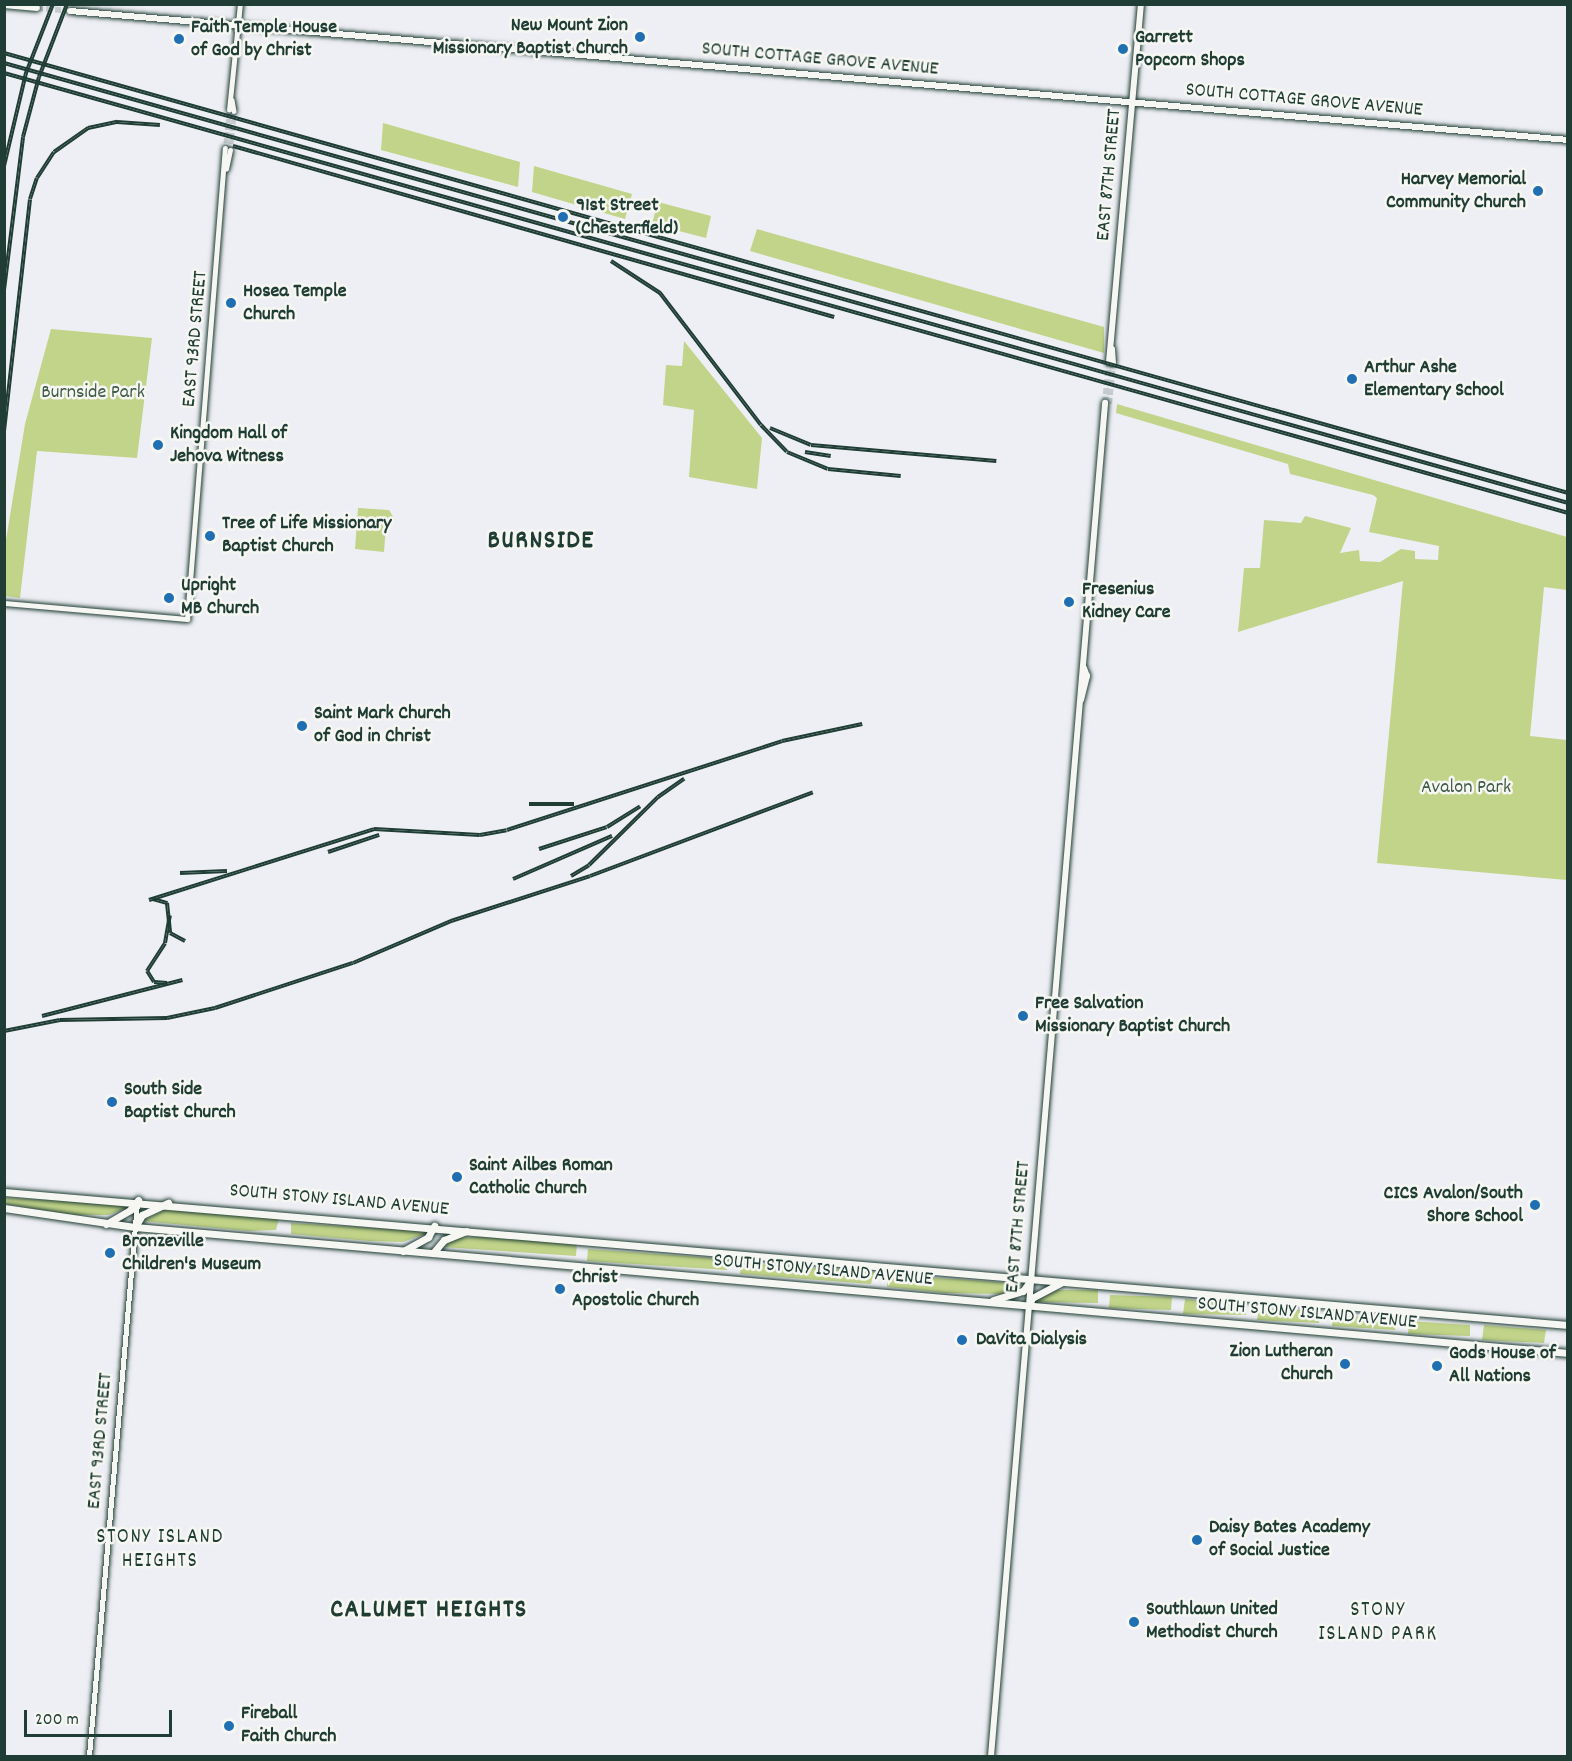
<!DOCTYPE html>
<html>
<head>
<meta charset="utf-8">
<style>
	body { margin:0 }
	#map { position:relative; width:1572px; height:1761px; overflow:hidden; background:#eeeff4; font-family:Dekko,sans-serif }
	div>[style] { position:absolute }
	.green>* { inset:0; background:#c1d489 }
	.minor-tunnel>* { height:4.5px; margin-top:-2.25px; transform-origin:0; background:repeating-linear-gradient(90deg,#c5cbce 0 4.5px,transparent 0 6.5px) }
	.major-tunnel>* { height:6px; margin-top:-3px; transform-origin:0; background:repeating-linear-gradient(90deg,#c5cbce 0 6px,transparent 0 9px) }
	.roads { filter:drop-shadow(0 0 2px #1f3d34) drop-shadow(0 0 2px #1f3d34) }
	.minor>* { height:4.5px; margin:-2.25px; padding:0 2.25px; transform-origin:2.25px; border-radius:2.25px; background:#f6f6f2 }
	.major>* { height:6px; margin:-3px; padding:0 3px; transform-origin:3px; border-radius:3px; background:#f6f6f2 }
	.highway>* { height:7px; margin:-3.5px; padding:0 3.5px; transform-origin:3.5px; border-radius:3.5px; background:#f6f6f2 }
	.rail>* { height:4px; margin-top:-2px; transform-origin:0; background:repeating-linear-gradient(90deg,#f6f6f2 0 4.5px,#1f3d34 0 9px); box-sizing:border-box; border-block:2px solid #1f3d34 }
	.dots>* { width:16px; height:16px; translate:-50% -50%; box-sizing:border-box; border:3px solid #f6f6f2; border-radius:50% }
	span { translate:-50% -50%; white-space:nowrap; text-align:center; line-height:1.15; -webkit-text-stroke:5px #f6f6f2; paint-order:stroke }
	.poi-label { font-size:20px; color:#1f3d34; font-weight:700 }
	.right { translate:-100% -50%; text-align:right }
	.left { translate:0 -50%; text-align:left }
	.street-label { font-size:20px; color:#1f3d34 }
	.park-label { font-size:20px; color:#3f5b45 }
	.neighbourhood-label { font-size:21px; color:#1f3d34; letter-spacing:1.5px }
	.district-label { font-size:26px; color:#1f3d34; font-weight:700; letter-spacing:1.5px }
	.frame { position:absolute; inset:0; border:6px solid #1f3d34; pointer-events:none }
	.scale { position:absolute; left:24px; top:1710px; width:148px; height:27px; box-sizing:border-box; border:3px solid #1f3d34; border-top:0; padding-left:8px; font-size:18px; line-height:21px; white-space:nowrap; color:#1f3d34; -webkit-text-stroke:4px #f6f6f2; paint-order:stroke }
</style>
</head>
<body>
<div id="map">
	<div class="green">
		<div style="clip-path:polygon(383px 123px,520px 162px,518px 187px,381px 150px)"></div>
		<div style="clip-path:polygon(534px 166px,632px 194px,625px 219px,532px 192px)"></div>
		<div style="clip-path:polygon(658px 202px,711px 216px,706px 238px,652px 224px)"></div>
		<div style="clip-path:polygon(757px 229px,1104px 327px,1104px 353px,750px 251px)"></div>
		<div style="clip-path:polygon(51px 329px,152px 338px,137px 458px,37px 451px,20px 598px,5px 596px,5px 546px,25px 424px)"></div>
		<div style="clip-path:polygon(684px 341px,762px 438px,757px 489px,689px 477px,694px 410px,663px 405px,666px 365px,682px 366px)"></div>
		<div style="clip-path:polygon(1117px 404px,1567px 537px,1567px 590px,1544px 587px,1530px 736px,1567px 740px,1567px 880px,1377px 863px,1403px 581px,1238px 632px,1244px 568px,1260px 568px,1264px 520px,1301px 523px,1305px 516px,1351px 528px,1340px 553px,1359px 550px,1360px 561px,1380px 562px,1401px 549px,1415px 551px,1415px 559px,1438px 560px,1439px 546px,1369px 532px,1377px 498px,1373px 495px,1290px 474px,1288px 464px,1116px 413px)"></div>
		<div style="clip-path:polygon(358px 508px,389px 510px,395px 520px,386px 527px,384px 552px,355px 549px)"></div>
		<div style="clip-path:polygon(5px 1198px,69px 1201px,126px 1204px,125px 1209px,108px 1215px,73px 1215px,5px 1204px)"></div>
		<div style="clip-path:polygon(167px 1209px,279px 1219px,276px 1230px,248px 1231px,142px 1221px)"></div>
		<div style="clip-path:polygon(291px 1223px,425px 1231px,425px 1234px,403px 1242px,369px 1241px,291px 1234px)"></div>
		<div style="clip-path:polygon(493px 1236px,577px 1243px,576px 1256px,443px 1247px,457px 1238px)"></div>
		<div style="clip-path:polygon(588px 1249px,729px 1259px,727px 1270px,587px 1261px)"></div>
		<div style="clip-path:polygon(741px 1263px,874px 1272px,871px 1284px,740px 1274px)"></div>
		<div style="clip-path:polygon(888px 1276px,958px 1279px,1021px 1284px,1020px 1289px,1002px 1294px,946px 1293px,887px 1287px)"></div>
		<div style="clip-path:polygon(1056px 1290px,1098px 1290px,1098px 1303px,1034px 1302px)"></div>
		<div style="clip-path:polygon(1110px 1295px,1172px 1297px,1171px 1310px,1109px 1308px)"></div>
		<div style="clip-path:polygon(1185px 1299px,1246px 1306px,1246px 1315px,1183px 1314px)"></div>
		<div style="clip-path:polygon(1259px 1308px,1320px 1311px,1319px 1323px,1257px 1320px)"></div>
		<div style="clip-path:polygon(1333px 1315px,1395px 1318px,1395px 1330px,1332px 1326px)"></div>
		<div style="clip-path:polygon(1409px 1321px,1470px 1325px,1470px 1336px,1408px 1334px)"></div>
		<div style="clip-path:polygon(1484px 1325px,1546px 1330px,1544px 1343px,1482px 1340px)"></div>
	</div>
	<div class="minor-tunnel">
		<div style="left:225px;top:149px;width:39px;rotate:-84deg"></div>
		<div style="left:230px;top:150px;width:39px;rotate:-84deg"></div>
	</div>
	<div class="major-tunnel">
		<div style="left:37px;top:8px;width:33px;rotate:5deg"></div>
		<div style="left:1105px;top:403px;width:41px;rotate:-84.4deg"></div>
		<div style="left:1109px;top:404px;width:41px;rotate:-84.4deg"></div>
	</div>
	<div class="roads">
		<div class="minor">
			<div style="left:232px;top:100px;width:11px;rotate:80deg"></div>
			<div style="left:229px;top:110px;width:107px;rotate:-84.1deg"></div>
			<div style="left:226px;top:169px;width:19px;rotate:-78deg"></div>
			<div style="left:4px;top:603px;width:184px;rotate:5deg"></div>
			<div style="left:187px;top:619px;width:472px;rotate:-85.4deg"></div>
			<div style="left:89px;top:1756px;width:555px;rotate:-85.04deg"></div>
		</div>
		<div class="major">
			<div style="left:4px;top:5px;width:33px;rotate:5deg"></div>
			<div style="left:70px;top:11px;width:1504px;rotate:4.92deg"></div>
			<div style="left:1112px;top:349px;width:14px;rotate:86deg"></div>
			<div style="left:1109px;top:362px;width:359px;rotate:-84.9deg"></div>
			<div style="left:1081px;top:700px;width:25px;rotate:-76deg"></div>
			<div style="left:1087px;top:676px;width:9px;rotate:-111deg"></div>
			<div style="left:991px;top:1756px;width:1358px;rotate:-85.18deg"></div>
		</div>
		<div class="highway">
			<div style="left:4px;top:1192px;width:1570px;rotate:4.86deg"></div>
			<div style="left:4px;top:1208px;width:132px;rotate:8.3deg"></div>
			<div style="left:135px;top:1227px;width:1439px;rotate:5.02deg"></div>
			<div style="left:106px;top:1224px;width:28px;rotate:-30deg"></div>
			<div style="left:130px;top:1210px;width:13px;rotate:-51deg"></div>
			<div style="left:135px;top:1227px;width:14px;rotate:-60deg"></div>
			<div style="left:142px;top:1215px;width:29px;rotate:-25deg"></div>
			<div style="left:403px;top:1251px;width:29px;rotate:-29deg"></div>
			<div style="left:428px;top:1237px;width:13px;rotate:-61deg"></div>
			<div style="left:433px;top:1253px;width:17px;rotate:-50deg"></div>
			<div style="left:444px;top:1240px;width:24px;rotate:-22deg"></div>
			<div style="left:993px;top:1300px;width:31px;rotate:-17deg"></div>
			<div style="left:1023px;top:1291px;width:14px;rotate:-54deg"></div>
			<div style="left:1029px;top:1305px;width:8px;rotate:-67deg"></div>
			<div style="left:1032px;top:1298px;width:34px;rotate:-28deg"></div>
		</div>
	</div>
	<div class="rail">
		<div style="left:4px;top:53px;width:1625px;rotate:15.71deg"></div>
		<div style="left:4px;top:63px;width:1625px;rotate:15.71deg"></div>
		<div style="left:4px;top:73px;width:1625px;rotate:15.71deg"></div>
		<div style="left:233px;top:146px;width:625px;rotate:15.88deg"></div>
		<div style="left:4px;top:166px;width:96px;rotate:-76.7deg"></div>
		<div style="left:26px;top:73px;width:74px;rotate:-68.6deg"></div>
		<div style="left:611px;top:261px;width:59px;rotate:33.1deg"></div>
		<div style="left:660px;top:293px;width:166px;rotate:52.6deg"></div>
		<div style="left:761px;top:425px;width:37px;rotate:46deg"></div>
		<div style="left:787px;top:452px;width:44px;rotate:22.5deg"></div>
		<div style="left:828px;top:469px;width:73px;rotate:5.5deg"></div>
		<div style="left:4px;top:290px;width:154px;rotate:-82.9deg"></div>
		<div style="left:23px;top:137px;width:62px;rotate:-75.1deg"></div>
		<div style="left:39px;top:77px;width:78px;rotate:-69deg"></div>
		<div style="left:770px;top:428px;width:44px;rotate:22.5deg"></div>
		<div style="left:811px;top:445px;width:186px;rotate:4.9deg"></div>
		<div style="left:4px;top:431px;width:233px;rotate:-83.6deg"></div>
		<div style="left:30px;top:199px;width:22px;rotate:-72deg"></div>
		<div style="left:37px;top:178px;width:31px;rotate:-57deg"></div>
		<div style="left:54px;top:152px;width:42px;rotate:-35.2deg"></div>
		<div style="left:88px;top:128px;width:30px;rotate:-12deg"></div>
		<div style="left:117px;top:122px;width:43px;rotate:4deg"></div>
		<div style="left:805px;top:452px;width:26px;rotate:9deg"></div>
		<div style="left:529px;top:804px;width:45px"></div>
		<div style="left:539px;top:849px;width:71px;rotate:-17.9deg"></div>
		<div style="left:607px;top:827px;width:39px;rotate:-32deg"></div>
		<div style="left:328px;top:852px;width:54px;rotate:-18.4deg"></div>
		<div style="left:180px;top:873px;width:47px;rotate:-2.4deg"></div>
		<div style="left:571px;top:876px;width:21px;rotate:-31deg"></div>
		<div style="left:589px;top:865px;width:97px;rotate:-44.6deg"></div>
		<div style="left:658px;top:797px;width:32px;rotate:-35deg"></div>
		<div style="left:513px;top:879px;width:108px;rotate:-23.5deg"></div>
		<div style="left:153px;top:899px;width:15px;rotate:16deg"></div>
		<div style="left:167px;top:903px;width:30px;rotate:84deg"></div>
		<div style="left:170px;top:933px;width:17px;rotate:28deg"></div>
		<div style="left:149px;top:900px;width:236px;rotate:-17.5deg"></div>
		<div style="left:374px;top:829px;width:106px;rotate:3.2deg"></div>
		<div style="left:480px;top:835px;width:27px;rotate:-10deg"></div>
		<div style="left:507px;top:830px;width:289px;rotate:-17.9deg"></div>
		<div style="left:782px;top:741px;width:82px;rotate:-12deg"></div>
		<div style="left:167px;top:983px;width:13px;rotate:-176deg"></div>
		<div style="left:154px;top:982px;width:13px;rotate:-122deg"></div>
		<div style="left:147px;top:971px;width:33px;rotate:-57deg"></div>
		<div style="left:165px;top:943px;width:28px;rotate:-80deg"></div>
		<div style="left:42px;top:1016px;width:145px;rotate:-14.4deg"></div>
		<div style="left:4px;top:1031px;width:57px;rotate:-11.1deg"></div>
		<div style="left:60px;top:1020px;width:107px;rotate:-1.1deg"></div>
		<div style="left:167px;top:1018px;width:49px;rotate:-11.8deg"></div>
		<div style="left:215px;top:1008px;width:145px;rotate:-18.1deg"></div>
		<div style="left:353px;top:963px;width:107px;rotate:-23.2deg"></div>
		<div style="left:451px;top:921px;width:146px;rotate:-17.9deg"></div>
		<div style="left:590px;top:876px;width:238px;rotate:-20.6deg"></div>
	</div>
	<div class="dots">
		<div style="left:640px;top:37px;background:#1f6fb2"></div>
		<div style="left:179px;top:39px;background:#1f6fb2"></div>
		<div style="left:1123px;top:49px;background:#1f6fb2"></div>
		<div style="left:1538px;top:191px;background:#1f6fb2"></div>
		<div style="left:563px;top:217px;background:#1f6fb2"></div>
		<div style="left:231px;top:303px;background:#1f6fb2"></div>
		<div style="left:1352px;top:379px;background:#1f6fb2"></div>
		<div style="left:158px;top:445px;background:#1f6fb2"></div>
		<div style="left:210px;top:536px;background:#1f6fb2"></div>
		<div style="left:169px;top:598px;background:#1f6fb2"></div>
		<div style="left:1069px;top:602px;background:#1f6fb2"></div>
		<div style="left:302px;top:726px;background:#1f6fb2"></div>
		<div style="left:1023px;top:1016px;background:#1f6fb2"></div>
		<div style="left:112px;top:1102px;background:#1f6fb2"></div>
		<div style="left:457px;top:1177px;background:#1f6fb2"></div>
		<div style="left:1535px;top:1205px;background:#1f6fb2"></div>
		<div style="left:110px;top:1253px;background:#1f6fb2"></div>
		<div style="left:560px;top:1289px;background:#1f6fb2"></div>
		<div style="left:962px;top:1340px;background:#1f6fb2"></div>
		<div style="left:1345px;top:1364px;background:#1f6fb2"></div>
		<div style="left:1437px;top:1366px;background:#1f6fb2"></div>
		<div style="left:1197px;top:1540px;background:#1f6fb2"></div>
		<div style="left:1134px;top:1622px;background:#1f6fb2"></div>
		<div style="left:229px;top:1726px;background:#1f6fb2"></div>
	</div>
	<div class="poi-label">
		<span class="right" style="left:628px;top:38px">New Mount Zion<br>Missionary Baptist Church</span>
		<span class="left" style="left:191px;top:40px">Faith Temple House<br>of God by Christ</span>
		<span class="left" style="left:1135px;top:50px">Garrett<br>Popcorn Shops</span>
		<span class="right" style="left:1526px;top:192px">Harvey Memorial<br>Community Church</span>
		<span class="left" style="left:576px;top:218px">91st Street<br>(Chesterfield)</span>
		<span class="left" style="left:243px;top:304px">Hosea Temple<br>Church</span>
		<span class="left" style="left:1364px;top:380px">Arthur Ashe<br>Elementary School</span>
		<span class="left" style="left:170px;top:446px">Kingdom Hall of<br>Jehova Witness</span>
		<span class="left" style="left:222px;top:536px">Tree of Life Missionary<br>Baptist Church</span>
		<span class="left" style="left:181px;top:598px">Upright<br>MB Church</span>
		<span class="left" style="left:1082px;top:602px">Fresenius<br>Kidney Care</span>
		<span class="left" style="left:314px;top:726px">Saint Mark Church<br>of God in Christ</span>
		<span class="left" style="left:1035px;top:1016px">Free Salvation<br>Missionary Baptist Church</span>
		<span class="left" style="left:124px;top:1102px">South Side<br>Baptist Church</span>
		<span class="left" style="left:469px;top:1178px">Saint Ailbes Roman<br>Catholic Church</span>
		<span class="right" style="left:1523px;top:1206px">CICS Avalon/South<br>Shore School</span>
		<span class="left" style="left:122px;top:1254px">Bronzeville<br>Children's Museum</span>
		<span class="left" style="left:572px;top:1290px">Christ<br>Apostolic Church</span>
		<span class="left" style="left:976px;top:1340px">DaVita Dialysis</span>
		<span class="right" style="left:1333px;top:1364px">Zion Lutheran<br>Church</span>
		<span class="left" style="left:1449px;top:1366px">Gods House of<br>All Nations</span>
		<span class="left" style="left:1209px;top:1540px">Daisy Bates Academy<br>of Social Justice</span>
		<span class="left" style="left:1146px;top:1622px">Southlawn United<br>Methodist Church</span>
		<span class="left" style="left:241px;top:1726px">Fireball<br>Faith Church</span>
	</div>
	<div class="street-label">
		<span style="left:820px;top:60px;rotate:5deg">SOUTH COTTAGE GROVE AVENUE</span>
		<span style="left:1304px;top:101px;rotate:5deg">SOUTH COTTAGE GROVE AVENUE</span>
		<span style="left:1110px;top:175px;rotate:-85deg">EAST 87TH STREET</span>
		<span style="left:196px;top:339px;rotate:-85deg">EAST 93RD STREET</span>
		<span style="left:339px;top:1201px;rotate:5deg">SOUTH STONY ISLAND AVENUE</span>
		<span style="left:1019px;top:1227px;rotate:-85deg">EAST 87TH STREET</span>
		<span style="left:823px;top:1271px;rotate:5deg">SOUTH STONY ISLAND AVENUE</span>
		<span style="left:1307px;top:1314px;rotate:5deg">SOUTH STONY ISLAND AVENUE</span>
		<span style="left:101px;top:1441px;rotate:-85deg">EAST 93RD STREET</span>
	</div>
	<div class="park-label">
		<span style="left:93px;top:393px">Burnside Park</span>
		<span style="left:1466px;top:788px">Avalon Park</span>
	</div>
	<div class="neighbourhood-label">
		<span style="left:160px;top:1550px">STONY ISLAND<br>HEIGHTS</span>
		<span style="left:1378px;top:1623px">STONY<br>ISLAND PARK</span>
	</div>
	<div class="district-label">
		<span style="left:541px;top:542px">BURNSIDE</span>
		<span style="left:429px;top:1611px">CALUMET HEIGHTS</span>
	</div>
	<div class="frame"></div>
	<div class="scale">200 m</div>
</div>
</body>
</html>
